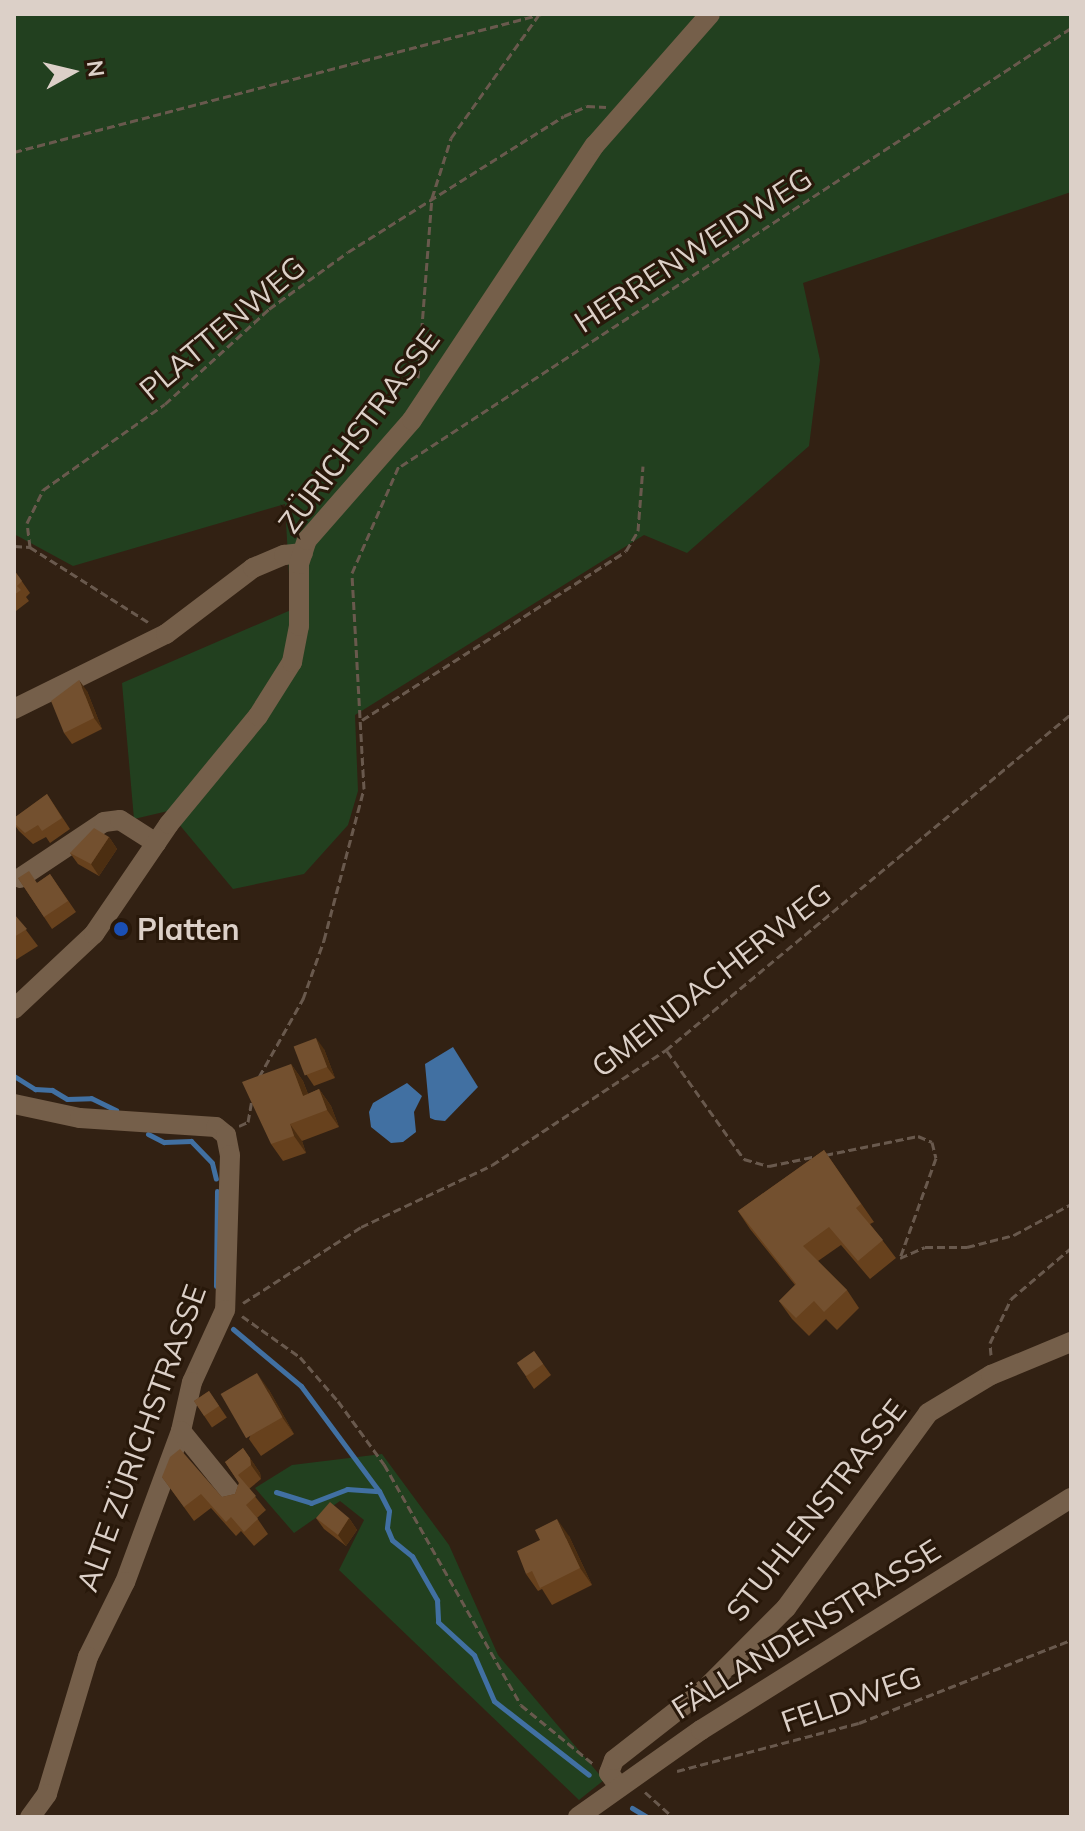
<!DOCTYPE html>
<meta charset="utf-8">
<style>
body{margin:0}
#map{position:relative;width:1085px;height:1831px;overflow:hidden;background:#322113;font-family:Mulish,sans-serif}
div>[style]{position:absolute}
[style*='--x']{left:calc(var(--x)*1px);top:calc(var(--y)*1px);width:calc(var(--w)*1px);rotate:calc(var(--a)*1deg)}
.green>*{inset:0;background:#22401f}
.water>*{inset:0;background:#4170a2}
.stream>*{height:5px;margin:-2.5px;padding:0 2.5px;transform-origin:2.5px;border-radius:2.5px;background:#4170a2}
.path>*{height:3px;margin-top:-1.5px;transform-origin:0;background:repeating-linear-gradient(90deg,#69594d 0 8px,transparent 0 12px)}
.minor>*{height:20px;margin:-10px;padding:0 10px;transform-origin:10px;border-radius:10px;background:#755f4a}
.wall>*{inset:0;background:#67411d;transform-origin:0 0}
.shaded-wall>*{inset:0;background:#4c2e11}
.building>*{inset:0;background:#73502f;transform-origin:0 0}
.dots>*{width:22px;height:22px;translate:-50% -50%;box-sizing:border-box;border:4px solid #28180a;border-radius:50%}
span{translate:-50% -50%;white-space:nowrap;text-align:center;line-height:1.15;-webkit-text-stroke:6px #28180a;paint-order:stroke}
.street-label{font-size:30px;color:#dcd0c8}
.poi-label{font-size:30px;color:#dcd0c8;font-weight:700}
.left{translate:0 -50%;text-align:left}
.frame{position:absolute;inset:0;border:16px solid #dcd0c8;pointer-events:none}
.north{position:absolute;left:32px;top:32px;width:80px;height:80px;-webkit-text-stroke:6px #28180a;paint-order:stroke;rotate:82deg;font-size:22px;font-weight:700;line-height:32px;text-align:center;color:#dcd0c8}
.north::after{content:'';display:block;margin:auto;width:28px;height:36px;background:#dcd0c8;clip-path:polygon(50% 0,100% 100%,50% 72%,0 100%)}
</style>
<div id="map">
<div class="green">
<div style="clip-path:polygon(14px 14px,1071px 14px,1071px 192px,803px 283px,820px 360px,809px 446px,687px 553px,644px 535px,355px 715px,358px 791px,348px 825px,304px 874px,233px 889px,168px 811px,134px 819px,122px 683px,291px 610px,285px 504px,73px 566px,14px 534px)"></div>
<div style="clip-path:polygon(382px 1454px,449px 1545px,498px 1655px,604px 1780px,579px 1800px,339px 1570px,364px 1520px,340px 1501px,294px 1533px,255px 1488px,292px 1465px)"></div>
</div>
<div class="water">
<div style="clip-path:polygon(453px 1047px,478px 1087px,445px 1121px,435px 1120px,430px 1118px,425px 1064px)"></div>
<div style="clip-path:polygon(407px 1083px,422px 1096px,414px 1112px,416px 1132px,403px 1142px,391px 1143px,371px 1127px,369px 1112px,373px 1103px)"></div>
</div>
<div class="stream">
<div style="--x:14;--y:1076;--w:25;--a:32"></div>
<div style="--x:35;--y:1089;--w:17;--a:3"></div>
<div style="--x:52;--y:1090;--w:17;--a:31"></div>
<div style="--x:67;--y:1099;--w:24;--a:-2"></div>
<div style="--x:91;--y:1098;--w:28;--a:26"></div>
<div style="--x:148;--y:1134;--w:18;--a:27"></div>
<div style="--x:164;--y:1142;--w:27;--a:-2"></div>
<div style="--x:191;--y:1141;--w:30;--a:46"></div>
<div style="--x:212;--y:1163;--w:16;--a:76"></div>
<div style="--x:216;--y:1286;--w:95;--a:-89.4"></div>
<div style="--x:233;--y:1329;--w:89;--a:40"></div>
<div style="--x:301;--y:1386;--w:131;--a:53.4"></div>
<div style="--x:379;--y:1491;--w:22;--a:63"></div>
<div style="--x:389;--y:1511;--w:17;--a:97"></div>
<div style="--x:387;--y:1528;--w:13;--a:67"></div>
<div style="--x:392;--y:1540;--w:26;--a:39"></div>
<div style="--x:412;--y:1556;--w:51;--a:60.4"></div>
<div style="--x:437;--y:1600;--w:22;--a:87"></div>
<div style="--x:438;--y:1622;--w:49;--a:42.5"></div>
<div style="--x:474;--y:1655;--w:50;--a:66.5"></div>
<div style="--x:494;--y:1701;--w:120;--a:37.9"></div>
<div style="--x:276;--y:1492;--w:37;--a:17"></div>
<div style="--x:311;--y:1503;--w:39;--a:-21"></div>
<div style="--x:347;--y:1489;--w:32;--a:4"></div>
<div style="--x:632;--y:1808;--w:17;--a:31"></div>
</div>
<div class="path">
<div style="--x:14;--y:152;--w:546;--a:-14.65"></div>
<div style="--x:418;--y:378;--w:181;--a:-85.6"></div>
<div style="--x:432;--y:198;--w:63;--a:-72.4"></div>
<div style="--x:451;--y:138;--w:150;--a:-54.5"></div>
<div style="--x:401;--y:466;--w:800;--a:-33.17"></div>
<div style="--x:14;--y:546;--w:16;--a:4"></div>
<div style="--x:148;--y:622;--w:140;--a:-147.6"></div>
<div style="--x:30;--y:547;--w:24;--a:-97"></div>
<div style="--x:27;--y:523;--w:37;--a:-64"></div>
<div style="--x:43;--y:490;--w:149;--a:-35.2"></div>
<div style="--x:165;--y:404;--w:141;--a:-42.4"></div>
<div style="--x:269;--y:309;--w:97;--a:-35.8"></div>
<div style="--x:348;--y:252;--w:255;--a:-32.2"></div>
<div style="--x:564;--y:116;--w:25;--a:-23"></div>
<div style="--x:587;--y:106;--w:19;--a:3"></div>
<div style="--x:362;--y:720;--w:313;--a:-32.6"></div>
<div style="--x:626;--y:551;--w:23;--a:-59"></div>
<div style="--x:638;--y:531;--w:65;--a:-85.6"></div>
<div style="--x:667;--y:1051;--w:133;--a:54.5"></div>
<div style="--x:744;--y:1159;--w:26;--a:16"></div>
<div style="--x:769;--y:1166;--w:49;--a:-11.8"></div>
<div style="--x:259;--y:1077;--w:90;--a:-60.6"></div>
<div style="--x:303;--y:999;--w:63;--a:-70.4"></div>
<div style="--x:324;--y:940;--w:156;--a:-75.2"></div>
<div style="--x:364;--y:789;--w:216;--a:-93.2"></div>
<div style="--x:352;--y:573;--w:120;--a:-66.4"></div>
<div style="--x:239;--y:1126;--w:10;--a:-24"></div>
<div style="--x:248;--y:1122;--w:23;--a:-80"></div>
<div style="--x:825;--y:1155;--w:95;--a:-11.5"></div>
<div style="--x:918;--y:1136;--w:15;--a:23"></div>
<div style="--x:932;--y:1142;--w:16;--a:76"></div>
<div style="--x:936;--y:1158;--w:106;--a:109.8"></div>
<div style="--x:900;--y:1258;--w:27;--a:-24"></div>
<div style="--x:925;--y:1247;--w:42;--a:0"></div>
<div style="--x:967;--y:1247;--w:49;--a:-14.3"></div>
<div style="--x:1014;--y:1235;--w:65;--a:-28.5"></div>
<div style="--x:243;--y:1303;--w:140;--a:-32.8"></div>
<div style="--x:361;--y:1227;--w:145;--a:-25.3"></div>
<div style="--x:492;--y:1165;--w:209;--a:-33.5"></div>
<div style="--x:666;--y:1050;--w:526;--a:-39.68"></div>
<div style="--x:242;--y:1316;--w:71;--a:35.3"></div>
<div style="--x:300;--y:1357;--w:58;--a:49.2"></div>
<div style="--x:338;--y:1401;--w:78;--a:53.9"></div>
<div style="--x:384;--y:1464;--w:277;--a:60.4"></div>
<div style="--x:521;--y:1705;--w:92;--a:39.2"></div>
<div style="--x:991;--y:1355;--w:12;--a:-95"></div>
<div style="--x:990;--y:1343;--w:49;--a:-64.5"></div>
<div style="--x:1011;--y:1299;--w:79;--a:-40.4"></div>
<div style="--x:677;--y:1771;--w:188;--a:-14.8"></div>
<div style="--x:859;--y:1723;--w:228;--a:-21.4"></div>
<div style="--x:645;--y:1792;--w:38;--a:42"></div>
</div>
<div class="minor">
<div style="--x:14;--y:709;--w:169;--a:-26.3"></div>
<div style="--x:166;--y:634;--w:109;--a:-37.2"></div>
<div style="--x:253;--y:568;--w:34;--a:-23"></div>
<div style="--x:284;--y:555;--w:19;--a:-6"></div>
<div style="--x:20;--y:878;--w:101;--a:-33.7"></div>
<div style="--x:104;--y:822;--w:16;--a:-7"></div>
<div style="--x:120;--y:820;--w:43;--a:32.6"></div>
<div style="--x:14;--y:1009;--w:110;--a:-43.2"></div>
<div style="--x:94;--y:934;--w:133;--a:-55.7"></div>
<div style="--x:169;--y:824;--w:140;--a:-50.5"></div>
<div style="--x:258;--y:716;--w:64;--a:-57.8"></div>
<div style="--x:292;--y:662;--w:37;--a:-79"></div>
<div style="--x:299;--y:626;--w:62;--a:-90"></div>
<div style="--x:299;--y:564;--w:25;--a:-72"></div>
<div style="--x:307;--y:540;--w:159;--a:-48.8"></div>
<div style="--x:412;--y:420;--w:330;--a:-56.4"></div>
<div style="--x:595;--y:145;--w:174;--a:-48.7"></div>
<div style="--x:14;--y:1104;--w:67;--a:12"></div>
<div style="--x:80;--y:1118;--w:136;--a:3.8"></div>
<div style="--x:216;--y:1127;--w:13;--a:39"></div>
<div style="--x:226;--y:1135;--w:20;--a:79"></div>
<div style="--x:230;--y:1155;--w:155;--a:91.8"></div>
<div style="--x:225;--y:1310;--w:79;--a:114.6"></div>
<div style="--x:192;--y:1382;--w:50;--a:102.7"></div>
<div style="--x:181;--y:1431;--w:161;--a:110.3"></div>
<div style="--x:125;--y:1582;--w:84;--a:116.3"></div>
<div style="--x:88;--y:1657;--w:143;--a:106.7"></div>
<div style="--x:47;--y:1794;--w:29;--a:126"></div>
<div style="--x:181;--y:1431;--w:87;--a:51"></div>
<div style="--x:618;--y:1785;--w:15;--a:-127"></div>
<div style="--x:609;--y:1773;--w:14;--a:-69"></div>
<div style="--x:614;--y:1760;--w:115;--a:-38"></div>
<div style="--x:705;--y:1689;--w:115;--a:-45"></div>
<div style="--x:786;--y:1608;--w:241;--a:-53.9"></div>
<div style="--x:928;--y:1413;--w:74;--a:-31.1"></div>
<div style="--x:991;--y:1375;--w:87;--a:-22.4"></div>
<div style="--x:578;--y:1817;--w:151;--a:-35.3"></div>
<div style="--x:701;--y:1730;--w:437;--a:-32.1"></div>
</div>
<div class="wall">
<div style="clip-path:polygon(14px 570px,30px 593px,26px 597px,29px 601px,16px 611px,14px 609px)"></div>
<div style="clip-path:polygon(87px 691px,102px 729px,72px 744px,64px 733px)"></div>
<div style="clip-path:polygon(47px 794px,70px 829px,50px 843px,46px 837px,33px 844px,19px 831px,14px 824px,14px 818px)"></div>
<div style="clip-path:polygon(109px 837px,117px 849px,99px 876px,78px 864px,70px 853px)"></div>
<div style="clip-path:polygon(50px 874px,76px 912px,52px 929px,18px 878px,37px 883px)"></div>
<div style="clip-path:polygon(14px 914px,38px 946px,14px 961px)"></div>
<div style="clip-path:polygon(324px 1049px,335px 1078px,314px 1086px,306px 1074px)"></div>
<div style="clip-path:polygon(291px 1064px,303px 1081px,308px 1094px,319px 1089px,331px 1106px,339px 1127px,302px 1141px,306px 1153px,283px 1161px,271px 1144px)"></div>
<div style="clip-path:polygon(824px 1150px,874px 1222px,870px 1224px,896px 1258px,870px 1279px,841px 1245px,818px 1261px,847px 1290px,859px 1308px,837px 1330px,826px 1319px,809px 1336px,792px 1319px,779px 1301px,795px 1285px,750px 1229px,738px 1211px)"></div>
<div style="clip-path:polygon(534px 1351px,551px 1375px,534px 1389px,526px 1377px)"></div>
<div style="clip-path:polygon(269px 1390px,294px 1434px,261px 1456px,249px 1439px)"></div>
<div style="left:209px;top:1391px;width:32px;height:18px;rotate:56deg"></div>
<div style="clip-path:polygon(243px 1448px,260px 1473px,261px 1479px,249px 1489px,266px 1510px,257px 1518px,268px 1534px,254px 1546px,241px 1531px,236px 1536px,211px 1508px,194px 1521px,162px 1477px,222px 1497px,235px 1494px,239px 1483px,225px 1462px)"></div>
<div style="clip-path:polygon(316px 1518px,349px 1518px,357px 1530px,346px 1546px,324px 1529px)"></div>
<div style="clip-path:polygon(569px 1536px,592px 1585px,552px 1605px,542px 1589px,538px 1591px,526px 1574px)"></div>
</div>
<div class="shaded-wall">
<div style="clip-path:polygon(79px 680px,87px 691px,102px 729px,94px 718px)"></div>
<div style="clip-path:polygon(109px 837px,117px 849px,99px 876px,91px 864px)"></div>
<div style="clip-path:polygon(316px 1038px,324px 1049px,335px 1078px,327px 1067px)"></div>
<div style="clip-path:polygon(291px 1064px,303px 1081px,315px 1113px,303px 1096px)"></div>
<div style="clip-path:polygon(319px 1089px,331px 1106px,339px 1127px,327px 1110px)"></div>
<div style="clip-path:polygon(290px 1124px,302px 1141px,306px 1153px,294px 1136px)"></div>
<div style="clip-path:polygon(257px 1373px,269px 1390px,294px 1434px,282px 1417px)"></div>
<div style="clip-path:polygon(250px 1458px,260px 1473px,261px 1479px,251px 1465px)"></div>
<div style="clip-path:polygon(349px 1518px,357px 1530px,346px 1546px,338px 1535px)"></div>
<div style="clip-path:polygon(557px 1519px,569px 1536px,592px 1585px,580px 1568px)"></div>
</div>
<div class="building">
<div style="clip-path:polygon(14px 570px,22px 581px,17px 586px,21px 590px,14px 595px)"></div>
<div style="clip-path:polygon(79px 680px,94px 718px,64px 733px,51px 701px)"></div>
<div style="clip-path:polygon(47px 794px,62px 818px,42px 831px,38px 825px,25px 833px,14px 823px,14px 818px)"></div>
<div style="clip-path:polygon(94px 828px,109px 837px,91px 864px,70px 853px)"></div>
<div style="clip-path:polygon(29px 871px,37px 883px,50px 874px,68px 901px,44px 917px,18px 878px)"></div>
<div style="clip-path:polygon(14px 914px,27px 929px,14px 937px)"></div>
<div style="left:316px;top:1038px;width:31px;height:24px;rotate:69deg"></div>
<div style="clip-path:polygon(291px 1064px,303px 1096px,319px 1089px,327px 1110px,290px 1124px,294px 1136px,271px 1144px,242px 1082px)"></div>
<div style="clip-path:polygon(824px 1150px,861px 1204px,856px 1208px,883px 1240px,858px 1261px,829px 1227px,803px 1246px,847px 1290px,824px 1312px,814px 1301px,796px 1318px,779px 1301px,796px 1284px,738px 1211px)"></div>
<div style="left:534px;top:1351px;width:16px;height:21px;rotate:55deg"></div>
<div style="left:257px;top:1373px;width:51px;height:42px;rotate:60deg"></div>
<div style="left:209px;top:1391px;width:18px;height:18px;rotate:56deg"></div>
<div style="clip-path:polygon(243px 1448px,250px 1458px,251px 1465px,238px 1475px,256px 1496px,246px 1505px,258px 1519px,244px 1532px,231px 1517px,226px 1522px,201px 1494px,184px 1507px,162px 1477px,170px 1457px,180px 1449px,222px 1497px,235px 1494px,239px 1483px,225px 1462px)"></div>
<div style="clip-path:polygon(330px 1502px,349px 1518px,338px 1535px,316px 1518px)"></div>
<div style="clip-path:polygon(557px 1519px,580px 1568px,540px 1588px,532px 1571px,526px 1574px,517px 1551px,540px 1540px,535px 1530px)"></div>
</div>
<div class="dots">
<div style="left:121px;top:929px;background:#1a4fb4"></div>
</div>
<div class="street-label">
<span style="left:693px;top:250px;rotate:-33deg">HERRENWEIDWEG</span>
<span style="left:222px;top:328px;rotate:-40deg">PLATTENWEG</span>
<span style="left:359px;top:431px;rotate:-53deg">ZÜRICHSTRASSE</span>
<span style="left:711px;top:980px;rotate:-38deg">GMEINDACHERWEG</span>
<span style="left:141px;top:1438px;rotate:-70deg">ALTE ZÜRICHSTRASSE</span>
<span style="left:816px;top:1510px;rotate:-52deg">STUHLENSTRASSE</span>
<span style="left:806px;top:1629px;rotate:-32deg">FÄLLANDENSTRASSE</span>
<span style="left:851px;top:1699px;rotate:-19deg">FELDWEG</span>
</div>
<div class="poi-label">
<span class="left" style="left:137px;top:929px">Platten</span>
</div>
<div class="frame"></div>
<div class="north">N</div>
</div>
